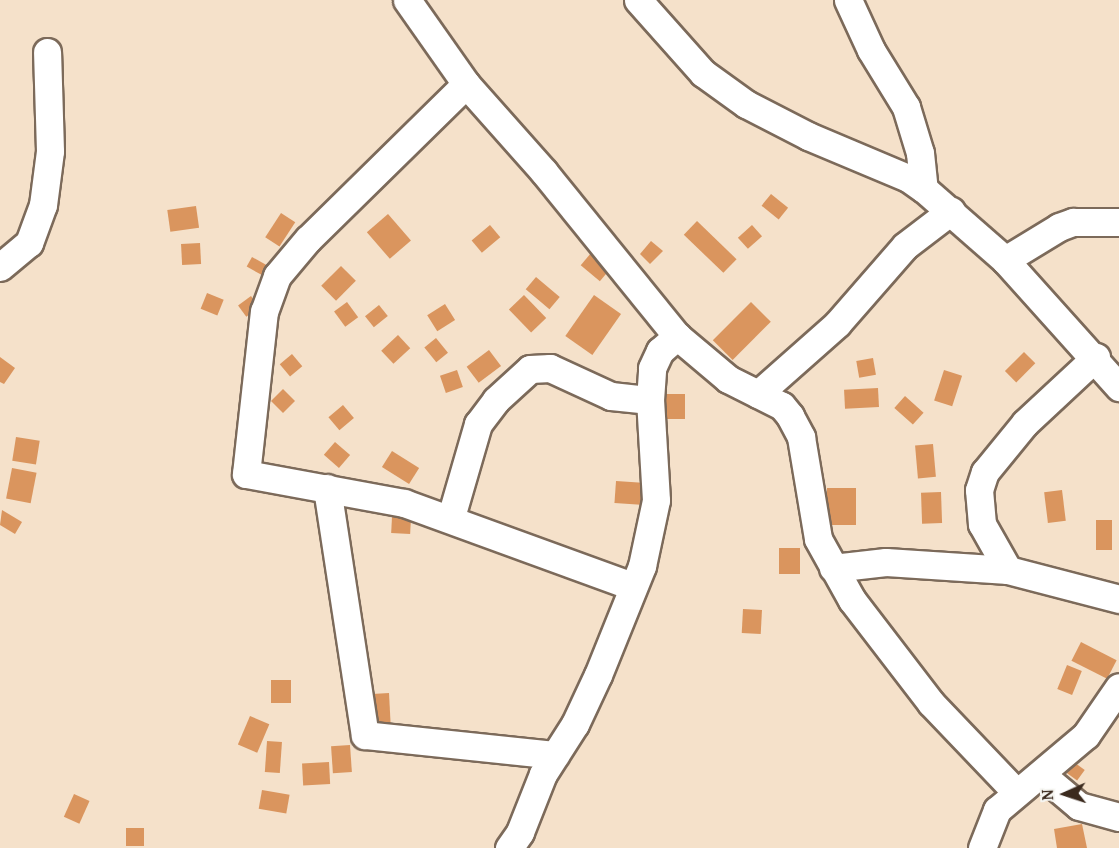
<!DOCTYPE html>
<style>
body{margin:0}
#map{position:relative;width:1119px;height:848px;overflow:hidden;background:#f5e1ca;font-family:"Gentium Book Plus",serif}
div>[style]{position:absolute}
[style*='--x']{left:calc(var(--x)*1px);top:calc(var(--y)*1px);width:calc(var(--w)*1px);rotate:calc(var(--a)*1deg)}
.building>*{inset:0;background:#da955e;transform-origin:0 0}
.roads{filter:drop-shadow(2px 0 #7c6a5a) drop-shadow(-2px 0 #7c6a5a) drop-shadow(0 2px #7c6a5a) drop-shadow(0 -2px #7c6a5a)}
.minor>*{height:27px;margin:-13.5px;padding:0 13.5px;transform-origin:13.5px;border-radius:13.5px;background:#fff}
span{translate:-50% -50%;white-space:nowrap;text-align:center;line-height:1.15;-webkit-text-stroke:4.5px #f6f6f2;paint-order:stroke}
.north{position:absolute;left:1035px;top:764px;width:60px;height:60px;-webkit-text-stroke:4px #f6f6f2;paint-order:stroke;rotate:267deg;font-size:16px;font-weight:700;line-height:24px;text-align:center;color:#3b2a1e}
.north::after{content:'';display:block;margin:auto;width:21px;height:27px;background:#3b2a1e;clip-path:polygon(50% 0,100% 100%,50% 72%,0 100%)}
</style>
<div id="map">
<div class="building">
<div style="left:771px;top:194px;width:22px;height:15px;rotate:39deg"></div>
<div style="left:196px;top:206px;width:22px;height:29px;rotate:82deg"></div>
<div style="left:281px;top:213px;width:17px;height:29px;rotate:33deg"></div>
<div style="left:388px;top:214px;width:35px;height:28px;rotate:49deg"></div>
<div style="left:697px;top:221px;width:55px;height:19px;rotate:44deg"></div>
<div style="left:490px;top:225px;width:16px;height:24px;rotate:50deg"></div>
<div style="left:752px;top:225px;width:15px;height:19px;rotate:48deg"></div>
<div style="clip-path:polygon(651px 241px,663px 251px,650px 264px,640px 254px)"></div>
<div style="left:200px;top:243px;width:21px;height:19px;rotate:87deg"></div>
<div style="left:591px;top:253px;width:25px;height:16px;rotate:40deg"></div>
<div style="left:252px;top:257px;width:18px;height:11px;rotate:29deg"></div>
<div style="left:341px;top:266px;width:21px;height:28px;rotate:45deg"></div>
<div style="left:536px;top:277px;width:31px;height:16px;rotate:40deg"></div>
<div style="left:207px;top:293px;width:18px;height:17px;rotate:22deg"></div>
<div style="left:524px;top:295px;width:32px;height:21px;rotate:46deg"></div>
<div style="left:594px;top:295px;width:33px;height:50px;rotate:35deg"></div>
<div style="left:251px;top:296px;width:14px;height:16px;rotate:54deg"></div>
<div style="left:347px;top:302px;width:19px;height:16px;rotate:54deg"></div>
<div style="left:751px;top:302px;width:28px;height:54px;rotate:45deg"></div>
<div style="left:445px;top:304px;width:19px;height:21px;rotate:58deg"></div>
<div style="left:379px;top:305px;width:14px;height:18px;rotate:51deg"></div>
<div style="left:398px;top:335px;width:18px;height:23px;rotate:47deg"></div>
<div style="left:436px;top:338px;width:19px;height:15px;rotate:51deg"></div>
<div style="left:489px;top:350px;width:20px;height:28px;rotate:53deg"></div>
<div style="left:1024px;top:352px;width:16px;height:27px;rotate:45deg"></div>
<div style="left:292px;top:354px;width:16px;height:16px;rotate:50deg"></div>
<div style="clip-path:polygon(0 357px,15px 368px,4px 384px,0 382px)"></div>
<div style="left:873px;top:358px;width:17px;height:17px;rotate:80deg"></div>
<div style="left:457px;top:370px;width:18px;height:18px;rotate:71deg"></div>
<div style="left:944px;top:370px;width:19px;height:32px;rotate:18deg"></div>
<div style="left:878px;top:388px;width:19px;height:34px;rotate:87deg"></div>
<div style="left:283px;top:389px;width:17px;height:17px;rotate:45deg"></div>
<div style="left:664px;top:394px;width:21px;height:25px"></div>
<div style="left:905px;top:396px;width:25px;height:16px;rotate:42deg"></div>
<div style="left:343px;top:405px;width:17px;height:19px;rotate:50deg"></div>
<div style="left:16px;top:437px;width:24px;height:24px;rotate:9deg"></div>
<div style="left:335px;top:442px;width:20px;height:17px;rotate:41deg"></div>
<div style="left:933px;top:444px;width:33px;height:18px;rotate:85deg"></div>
<div style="left:392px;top:451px;width:32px;height:19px;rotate:32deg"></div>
<div style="left:12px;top:468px;width:25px;height:31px;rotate:11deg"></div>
<div style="left:616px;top:481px;width:30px;height:22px;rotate:4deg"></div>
<div style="left:827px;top:488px;width:29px;height:37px"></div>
<div style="left:1062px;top:490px;width:31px;height:18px;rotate:83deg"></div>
<div style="left:941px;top:492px;width:31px;height:20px;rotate:88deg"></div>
<div style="clip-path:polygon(2px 510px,22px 522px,15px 534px,0 525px)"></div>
<div style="left:392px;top:517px;width:19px;height:16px;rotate:3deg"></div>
<div style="left:1096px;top:520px;width:16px;height:30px"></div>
<div style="left:779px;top:548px;width:21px;height:26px"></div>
<div style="left:743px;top:609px;width:19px;height:24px;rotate:3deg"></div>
<div style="left:1081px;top:642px;width:40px;height:21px;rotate:27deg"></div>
<div style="left:1067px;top:665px;width:16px;height:26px;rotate:22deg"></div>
<div style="left:271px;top:680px;width:20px;height:23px"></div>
<div style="left:389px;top:693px;width:35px;height:17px;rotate:87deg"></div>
<div style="left:250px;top:716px;width:21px;height:31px;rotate:23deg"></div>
<div style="left:267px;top:741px;width:15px;height:31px;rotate:4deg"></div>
<div style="left:350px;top:745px;width:27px;height:19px;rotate:86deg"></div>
<div style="left:1071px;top:760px;width:17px;height:13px;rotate:36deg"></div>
<div style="left:329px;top:762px;width:22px;height:27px;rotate:87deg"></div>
<div style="left:262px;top:790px;width:28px;height:19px;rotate:10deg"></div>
<div style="left:74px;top:794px;width:17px;height:25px;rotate:24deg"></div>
<div style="clip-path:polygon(1082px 824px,1087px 848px,1057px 848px,1054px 829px)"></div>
<div style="left:144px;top:828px;width:18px;height:18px;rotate:90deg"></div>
</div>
<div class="roads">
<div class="minor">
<div style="--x:407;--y:0;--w:103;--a:54.9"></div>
<div style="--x:466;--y:84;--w:118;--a:48.4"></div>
<div style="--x:544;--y:172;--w:211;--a:51"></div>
<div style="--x:677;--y:336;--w:67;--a:40.1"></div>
<div style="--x:728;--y:379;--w:60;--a:26.6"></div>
<div style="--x:782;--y:406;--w:13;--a:51"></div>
<div style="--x:790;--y:416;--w:24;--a:62"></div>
<div style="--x:801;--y:437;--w:103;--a:80.5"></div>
<div style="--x:818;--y:539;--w:70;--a:60.9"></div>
<div style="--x:852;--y:600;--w:130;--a:52.5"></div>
<div style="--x:931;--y:703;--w:122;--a:46.3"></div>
<div style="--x:638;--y:0;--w:98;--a:48.3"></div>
<div style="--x:703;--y:73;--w:53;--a:35.8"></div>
<div style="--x:746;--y:104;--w:70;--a:27.3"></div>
<div style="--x:808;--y:136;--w:108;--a:22.8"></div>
<div style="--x:908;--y:178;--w:19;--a:35"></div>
<div style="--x:848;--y:0;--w:55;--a:65.3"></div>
<div style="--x:871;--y:50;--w:67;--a:58.4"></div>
<div style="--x:906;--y:107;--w:48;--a:73.1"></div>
<div style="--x:920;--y:153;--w:36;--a:84"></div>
<div style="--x:924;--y:189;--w:108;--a:41.2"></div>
<div style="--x:1005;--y:260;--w:171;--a:48.1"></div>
<div style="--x:466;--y:84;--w:221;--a:135.5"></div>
<div style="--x:308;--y:239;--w:48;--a:130"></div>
<div style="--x:277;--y:276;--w:37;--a:110"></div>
<div style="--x:264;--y:311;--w:164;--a:96.3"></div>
<div style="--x:246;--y:474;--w:161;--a:10.4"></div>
<div style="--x:404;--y:503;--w:243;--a:20"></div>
<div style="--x:1005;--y:260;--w:63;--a:-31.4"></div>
<div style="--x:1059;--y:227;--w:15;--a:-20"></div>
<div style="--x:1073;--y:222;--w:46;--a:0"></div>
<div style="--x:0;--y:267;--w:38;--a:-40"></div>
<div style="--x:29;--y:243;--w:40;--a:-69.8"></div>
<div style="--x:43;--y:205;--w:54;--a:-82.6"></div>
<div style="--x:50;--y:151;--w:99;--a:-91.7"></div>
<div style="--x:758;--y:394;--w:106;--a:-41.5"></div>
<div style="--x:837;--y:324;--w:103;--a:-48.9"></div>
<div style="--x:905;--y:246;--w:58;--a:-37.3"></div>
<div style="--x:327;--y:488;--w:250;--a:81.3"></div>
<div style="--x:365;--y:735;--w:191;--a:6"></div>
<div style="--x:451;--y:517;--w:97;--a:-73.8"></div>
<div style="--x:478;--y:424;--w:30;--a:-53"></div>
<div style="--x:496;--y:400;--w:46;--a:-42.4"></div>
<div style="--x:530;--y:369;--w:20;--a:-3"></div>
<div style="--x:550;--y:368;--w:67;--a:24.7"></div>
<div style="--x:611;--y:396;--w:39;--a:6"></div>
<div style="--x:833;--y:568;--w:53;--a:-6.5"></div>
<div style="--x:886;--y:562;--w:122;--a:3.8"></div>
<div style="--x:1008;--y:570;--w:53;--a:-119.5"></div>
<div style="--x:982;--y:524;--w:34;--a:-95"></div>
<div style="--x:979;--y:490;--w:19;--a:-72"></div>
<div style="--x:985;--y:472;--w:63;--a:-50.8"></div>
<div style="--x:1025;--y:423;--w:97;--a:-42.9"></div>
<div style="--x:1008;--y:570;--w:115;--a:14.6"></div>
<div style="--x:1042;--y:775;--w:48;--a:40"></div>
<div style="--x:1079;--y:806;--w:41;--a:15.4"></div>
<div style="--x:509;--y:848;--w:19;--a:-55"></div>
<div style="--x:520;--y:832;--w:62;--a:-68.4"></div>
<div style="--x:543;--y:774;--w:59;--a:-57.4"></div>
<div style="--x:575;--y:724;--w:54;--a:-64.9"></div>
<div style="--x:598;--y:675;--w:118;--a:-68"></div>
<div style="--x:642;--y:566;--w:67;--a:-78"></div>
<div style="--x:656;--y:500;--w:100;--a:-93.4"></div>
<div style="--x:650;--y:400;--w:32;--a:-86"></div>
<div style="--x:652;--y:368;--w:19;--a:-65"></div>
<div style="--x:660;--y:351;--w:23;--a:-41"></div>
<div style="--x:982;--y:848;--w:41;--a:-68.5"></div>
<div style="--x:997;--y:810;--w:116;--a:-40.1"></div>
<div style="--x:1086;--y:735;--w:58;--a:-55.5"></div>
</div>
</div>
<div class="north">N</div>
</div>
